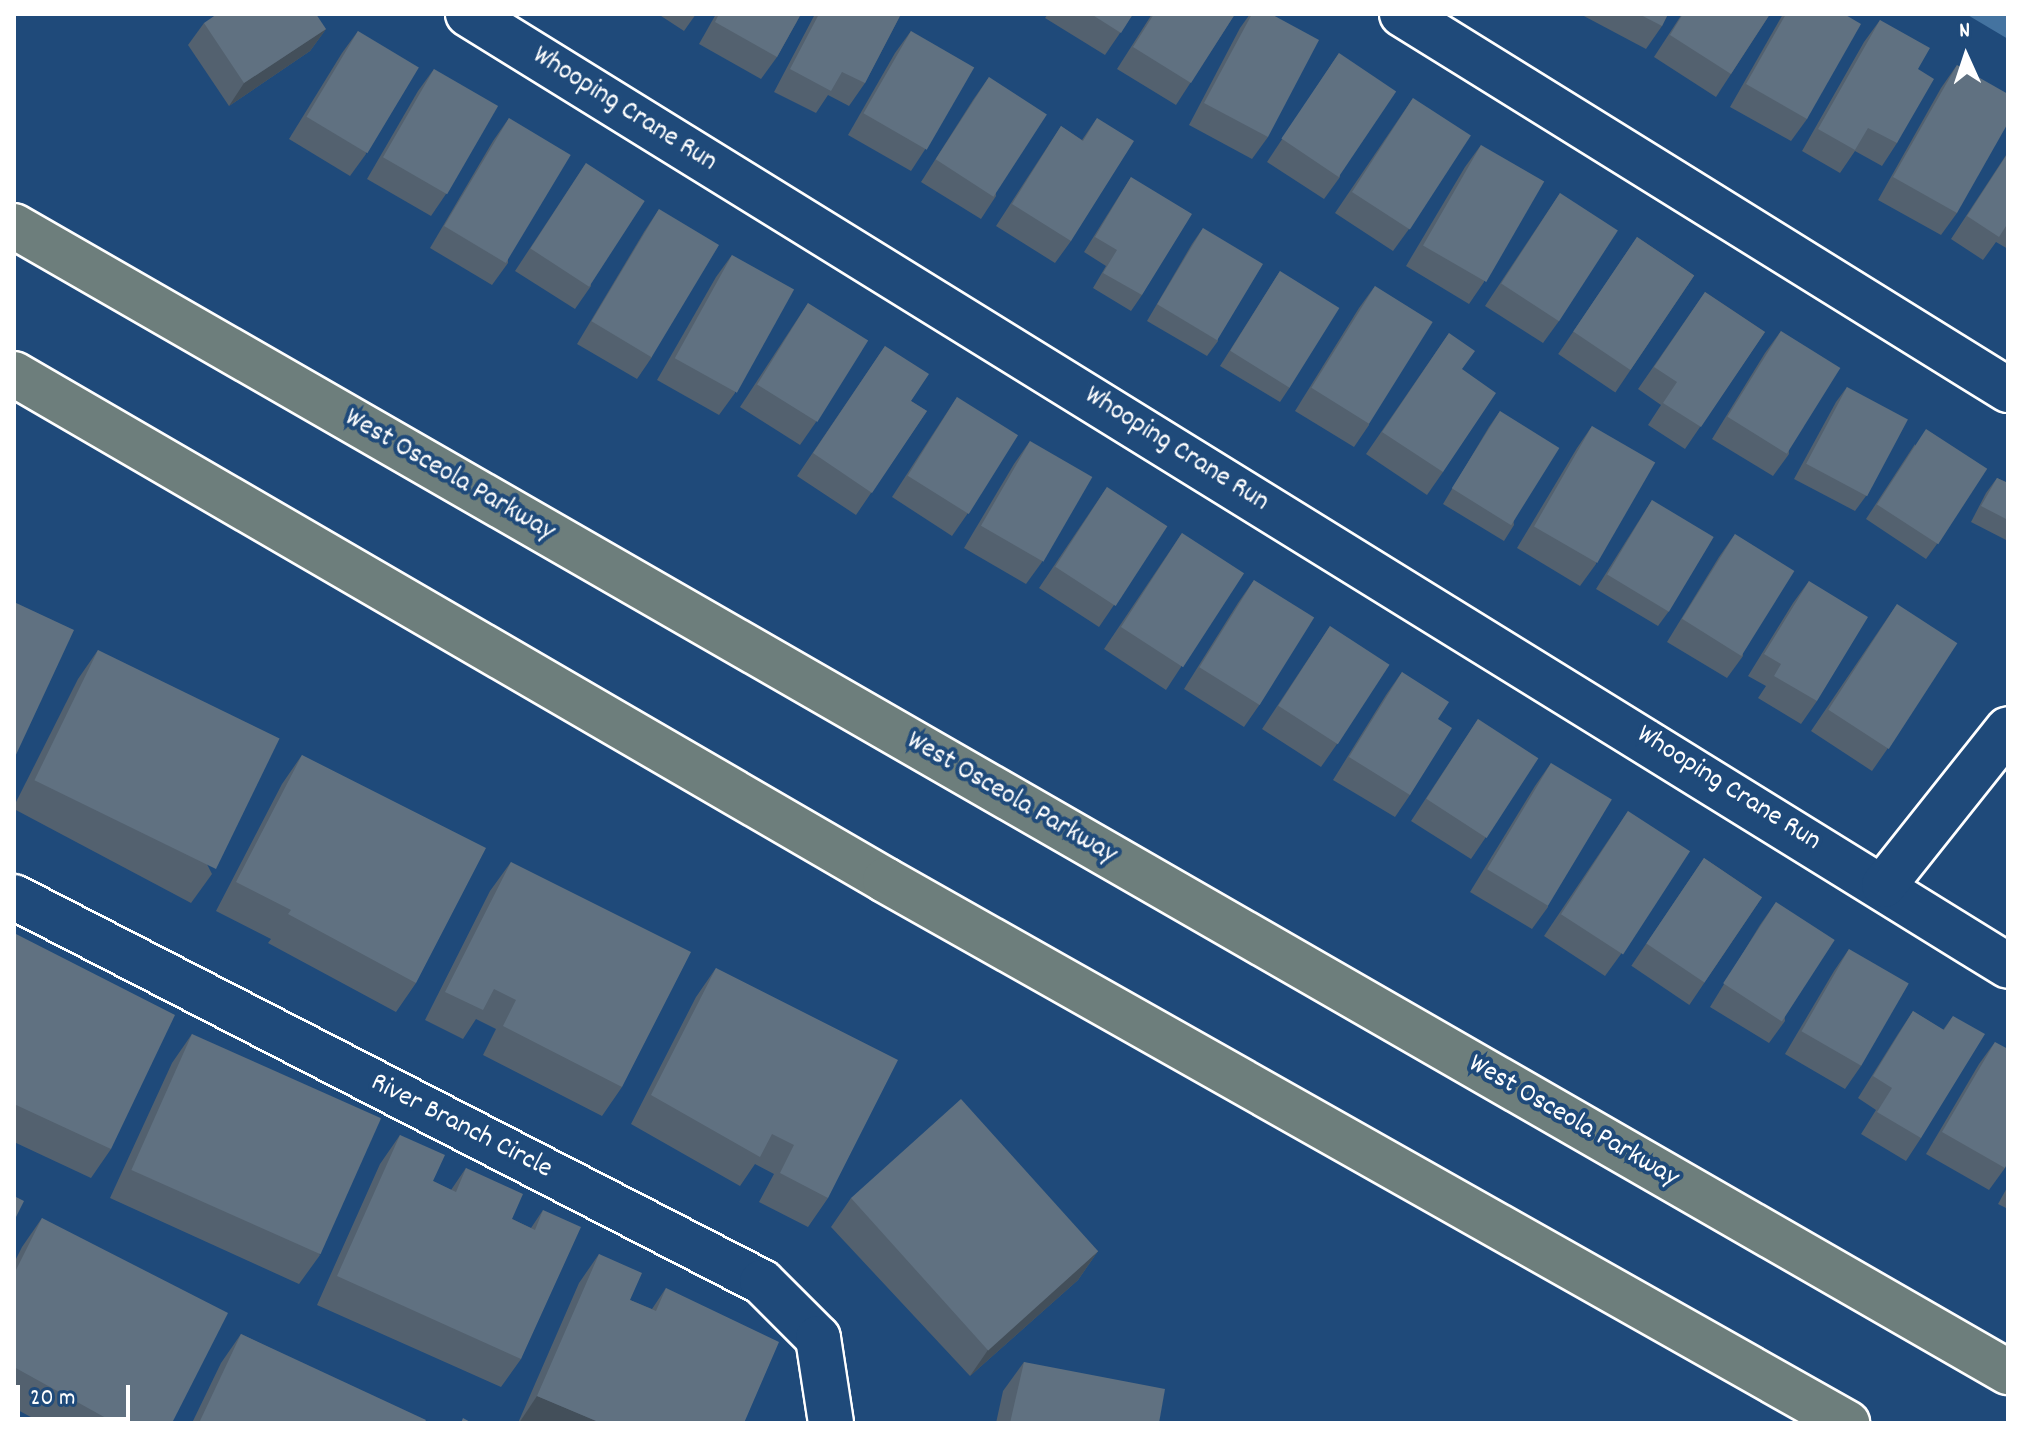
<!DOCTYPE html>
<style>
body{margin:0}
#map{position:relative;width:2022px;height:1437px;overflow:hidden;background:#1f4a7a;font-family:Dekko,sans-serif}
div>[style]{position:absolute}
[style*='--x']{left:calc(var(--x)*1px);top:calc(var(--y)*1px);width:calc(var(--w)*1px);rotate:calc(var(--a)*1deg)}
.water>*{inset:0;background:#4473a0}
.roads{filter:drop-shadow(2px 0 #fff) drop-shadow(-2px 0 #fff) drop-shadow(0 2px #fff) drop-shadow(0 -2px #fff)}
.minor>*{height:44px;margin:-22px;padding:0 22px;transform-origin:22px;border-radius:22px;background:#1f4a7a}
.major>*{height:44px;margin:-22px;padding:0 22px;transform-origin:22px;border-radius:22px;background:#6d7e7c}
.wall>*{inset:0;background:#53616f;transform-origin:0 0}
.shaded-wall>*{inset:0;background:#434f5a}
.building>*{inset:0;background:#607181;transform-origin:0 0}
span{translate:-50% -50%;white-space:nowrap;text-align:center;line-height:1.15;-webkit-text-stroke:8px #1f4a7a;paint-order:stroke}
.street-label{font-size:28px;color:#fff}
.frame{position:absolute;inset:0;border:16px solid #fff;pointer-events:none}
.north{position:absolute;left:1926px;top:16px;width:80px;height:80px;-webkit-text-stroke:6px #1f4a7a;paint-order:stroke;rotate:357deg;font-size:22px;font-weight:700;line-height:32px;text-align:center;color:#fff}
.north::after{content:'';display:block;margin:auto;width:28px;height:36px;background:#fff;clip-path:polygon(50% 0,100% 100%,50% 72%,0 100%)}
.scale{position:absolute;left:16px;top:1385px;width:114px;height:36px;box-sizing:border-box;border:4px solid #fff;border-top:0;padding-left:10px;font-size:24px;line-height:28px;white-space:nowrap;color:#fff;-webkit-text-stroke:6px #1f4a7a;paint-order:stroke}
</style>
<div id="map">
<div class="water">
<div style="clip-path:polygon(1966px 14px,2008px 14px,2008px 39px)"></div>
</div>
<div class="roads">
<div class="minor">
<div style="--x:468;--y:14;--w:1810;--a:31.72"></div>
<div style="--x:1402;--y:14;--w:713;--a:31.82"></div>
<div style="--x:1884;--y:885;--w:199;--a:-51.5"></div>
<div style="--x:14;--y:897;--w:841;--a:27.24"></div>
<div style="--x:762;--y:1282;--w:79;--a:45"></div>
<div style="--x:818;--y:1338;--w:86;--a:81.3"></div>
</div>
<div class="major">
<div style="--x:14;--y:226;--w:2300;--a:29.89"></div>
<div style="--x:14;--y:374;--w:1007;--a:30.15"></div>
<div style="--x:885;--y:880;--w:1105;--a:29.44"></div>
</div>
</div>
<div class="wall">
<div style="clip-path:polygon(658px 14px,696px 14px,684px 31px)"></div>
<div style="clip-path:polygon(716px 14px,801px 14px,777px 57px,761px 79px,699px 44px)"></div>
<div style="clip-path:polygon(815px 14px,901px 14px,865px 83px,849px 106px,828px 95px,816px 113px,774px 92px)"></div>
<div style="clip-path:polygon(1048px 14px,1133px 14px,1105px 55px,1045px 18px)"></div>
<div style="clip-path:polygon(1152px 14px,1235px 14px,1176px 105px,1117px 69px)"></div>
<div style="clip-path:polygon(1250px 14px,1271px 14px,1268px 137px,1252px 159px,1189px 125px,1240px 28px)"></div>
<div style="clip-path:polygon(1583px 14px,1668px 14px,1662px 26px,1646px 49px,1582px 15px)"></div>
<div style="clip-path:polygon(1682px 14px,1770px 14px,1716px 97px,1654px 57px)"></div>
<div style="clip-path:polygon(1783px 14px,1844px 14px,1807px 119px,1791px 141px,1730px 107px)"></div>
<div style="clip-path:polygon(1880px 20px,1918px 69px,1897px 143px,1882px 166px,1855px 151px,1840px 173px,1802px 151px,1864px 42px)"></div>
<div style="clip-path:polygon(204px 23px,326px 29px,310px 51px,229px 106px,188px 45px)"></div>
<div style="clip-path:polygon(358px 31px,366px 154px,350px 176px,289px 139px,342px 53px)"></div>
<div style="clip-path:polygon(911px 31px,926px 148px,911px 171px,848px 135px,895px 53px)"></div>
<div style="clip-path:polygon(1339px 53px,1340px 177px,1324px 199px,1267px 162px)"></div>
<div style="clip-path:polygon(1957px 65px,1957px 213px,1941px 235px,1878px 200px,1941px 88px)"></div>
<div style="clip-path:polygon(434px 69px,446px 194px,431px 216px,367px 179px,418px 91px)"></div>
<div style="clip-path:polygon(989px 77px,996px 196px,981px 219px,921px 182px,973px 100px)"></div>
<div style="clip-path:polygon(1413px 98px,1409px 229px,1393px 251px,1335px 213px)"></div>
<div style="clip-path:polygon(509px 118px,508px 263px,492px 285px,430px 248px,493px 141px)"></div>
<div style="clip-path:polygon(1097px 118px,1071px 241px,1055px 263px,996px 226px,1061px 126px,1082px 140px)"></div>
<div style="clip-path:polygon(1481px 145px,1484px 282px,1469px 304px,1406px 266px,1465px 167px)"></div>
<div style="clip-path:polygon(2008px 152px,2008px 249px,1996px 242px,1983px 260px,1951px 239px)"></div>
<div style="clip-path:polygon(586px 163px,591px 286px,575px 309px,515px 271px)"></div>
<div style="clip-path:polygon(1131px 177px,1142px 295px,1131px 311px,1093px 288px,1106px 266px,1084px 252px)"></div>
<div style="clip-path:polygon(1560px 193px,1559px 321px,1543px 343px,1485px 306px)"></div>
<div style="clip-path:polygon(659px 209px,652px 357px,637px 379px,577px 344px,644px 232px)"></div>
<div style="clip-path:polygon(1203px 228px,1218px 341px,1207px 356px,1147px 321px,1192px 244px)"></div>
<div style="left:1637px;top:237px;width:69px;height:141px;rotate:34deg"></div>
<div style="clip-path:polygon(732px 255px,735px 393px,719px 415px,657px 380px,716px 277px)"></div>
<div style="clip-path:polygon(1280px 271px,1290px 387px,1280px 402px,1220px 366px)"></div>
<div style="clip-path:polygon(1375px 286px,1369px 425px,1354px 447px,1295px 411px,1359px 308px)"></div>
<div style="clip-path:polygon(1705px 292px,1765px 332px,1685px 449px,1648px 425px,1661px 405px,1638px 389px)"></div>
<div style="clip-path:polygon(808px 303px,816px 422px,800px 445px,740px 407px)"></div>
<div style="clip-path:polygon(1781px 331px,1789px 454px,1773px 476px,1712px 439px,1765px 353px)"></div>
<div style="clip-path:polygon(1449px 333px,1462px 369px,1443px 472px,1427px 495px,1366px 454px)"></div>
<div style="clip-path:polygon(885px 346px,911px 401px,927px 411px,856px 515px,797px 476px)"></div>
<div style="clip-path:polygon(1847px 387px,1866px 496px,1855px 511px,1794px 479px,1836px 402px)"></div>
<div style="clip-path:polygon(957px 397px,968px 513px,952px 536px,892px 497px)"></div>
<div style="clip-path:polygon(1500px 411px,1514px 525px,1504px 541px,1443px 504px,1489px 427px)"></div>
<div style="clip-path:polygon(1592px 426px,1596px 564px,1580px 586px,1517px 548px,1577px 448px)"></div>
<div style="clip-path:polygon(1030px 441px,1042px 562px,1026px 584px,964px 548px,1014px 464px)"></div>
<div style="clip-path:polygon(1915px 444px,1937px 544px,1926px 559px,1866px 519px)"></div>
<div style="clip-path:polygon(1997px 478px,2008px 483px,2008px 541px,1971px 522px,1986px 493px)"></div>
<div style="clip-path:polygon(1107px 487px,1114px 605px,1099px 627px,1039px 588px)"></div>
<div style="clip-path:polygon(1652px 500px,1669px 611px,1658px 626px,1596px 589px)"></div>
<div style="clip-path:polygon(1182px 533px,1181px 667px,1166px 690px,1104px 649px)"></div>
<div style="clip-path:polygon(1735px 534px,1743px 656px,1727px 678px,1667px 642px,1719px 557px)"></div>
<div style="clip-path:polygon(1254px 580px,1260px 704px,1244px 727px,1184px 689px,1238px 603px)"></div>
<div style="clip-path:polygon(1809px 581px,1817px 701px,1801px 724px,1758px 698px,1766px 686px,1748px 676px,1793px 603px)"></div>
<div style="clip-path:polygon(1897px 604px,1888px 748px,1872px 771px,1811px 731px)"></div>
<div style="clip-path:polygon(1330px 626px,1337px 744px,1321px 767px,1262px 729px)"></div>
<div style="clip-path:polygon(98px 650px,212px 874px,191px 903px,14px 809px,14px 806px,78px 679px)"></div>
<div style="clip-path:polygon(1402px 672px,1438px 719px,1410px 795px,1395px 817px,1333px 780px,1386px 695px)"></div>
<div style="clip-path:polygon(1478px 719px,1486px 837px,1471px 859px,1411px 821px)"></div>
<div style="clip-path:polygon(302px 755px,416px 983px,396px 1012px,268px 943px,271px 939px,216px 911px,282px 784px)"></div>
<div style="clip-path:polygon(1551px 763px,1548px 907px,1532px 929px,1470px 892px,1535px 786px)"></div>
<div style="clip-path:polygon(1628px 811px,1621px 954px,1605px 976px,1544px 936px)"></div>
<div style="left:1704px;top:858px;width:70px;height:130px;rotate:34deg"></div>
<div style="clip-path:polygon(511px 862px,622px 1087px,602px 1116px,483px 1055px,496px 1029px,476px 1019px,463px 1039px,425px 1020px,490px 891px)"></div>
<div style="clip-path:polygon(1776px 902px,1785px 1021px,1769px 1043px,1710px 1007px,1760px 925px)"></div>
<div style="clip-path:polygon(14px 933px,111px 1149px,91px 1178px,14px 1142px)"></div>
<div style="clip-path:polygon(1849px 949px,1861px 1066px,1845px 1089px,1785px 1054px,1834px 971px)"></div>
<div style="clip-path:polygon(716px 968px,828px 1198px,808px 1227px,759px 1202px,774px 1174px,755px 1164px,740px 1186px,631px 1124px,696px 997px)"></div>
<div style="clip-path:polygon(1913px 1011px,1943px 1030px,1953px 1016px,1921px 1138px,1906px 1161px,1861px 1134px,1876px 1110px,1858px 1098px,1898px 1034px)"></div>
<div style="clip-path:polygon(192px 1034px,320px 1255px,299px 1284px,110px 1198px,172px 1063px)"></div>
<div style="clip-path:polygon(1995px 1042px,2005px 1168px,1989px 1190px,1926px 1154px,1979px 1064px)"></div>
<div style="clip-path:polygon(400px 1135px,433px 1181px,451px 1190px,466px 1168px,512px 1219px,531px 1228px,543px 1210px,521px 1359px,501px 1387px,317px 1305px,380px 1164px)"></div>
<div style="clip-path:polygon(2008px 1186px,2008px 1209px,1998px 1204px)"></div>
<div style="clip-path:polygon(851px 1198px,1098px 1251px,1078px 1280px,970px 1376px,831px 1227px)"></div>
<div style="clip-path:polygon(42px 1218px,172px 1423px,42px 1423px,14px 1408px,14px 1263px,22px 1247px)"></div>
<div style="clip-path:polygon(599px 1254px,630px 1300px,652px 1309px,666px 1288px,744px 1423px,518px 1423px,579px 1283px)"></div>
<div style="clip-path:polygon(241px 1334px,424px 1423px,192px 1423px,221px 1363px)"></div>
<div style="clip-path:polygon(1024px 1362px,1159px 1423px,996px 1423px,1003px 1391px)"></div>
</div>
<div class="shaded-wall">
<div style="clip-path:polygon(326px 29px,310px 51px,229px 106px,244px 83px)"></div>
<div style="clip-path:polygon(1098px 1251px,1078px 1280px,970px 1376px,990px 1347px)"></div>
<div style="clip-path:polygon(537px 1396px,601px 1423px,519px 1423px)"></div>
</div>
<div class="building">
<div style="clip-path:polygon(217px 14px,316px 14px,326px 29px,244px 83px,204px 23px)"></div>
<div style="clip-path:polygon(719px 14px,801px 14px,777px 57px,715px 22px)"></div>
<div style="clip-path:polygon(819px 14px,901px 14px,865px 83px,842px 72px,831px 91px,790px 69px)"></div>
<div style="clip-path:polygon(1091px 14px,1133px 14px,1121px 33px)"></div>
<div style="clip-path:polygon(1154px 14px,1235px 14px,1191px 83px,1133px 47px)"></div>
<div style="clip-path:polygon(1252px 14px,1271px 14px,1319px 40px,1268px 137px,1204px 103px)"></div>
<div style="clip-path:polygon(1639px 14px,1668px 14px,1662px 26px)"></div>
<div style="clip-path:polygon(1683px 14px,1770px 14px,1731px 74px,1670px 35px)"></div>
<div style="clip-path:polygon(1786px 14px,1844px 14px,1861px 24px,1807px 119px,1746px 84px)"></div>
<div style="clip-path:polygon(1880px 20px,1930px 48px,1918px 69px,1934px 79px,1897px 143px,1868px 128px,1855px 150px,1818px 129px)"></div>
<div style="left:358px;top:31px;width:71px;height:100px;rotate:31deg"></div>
<div style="left:911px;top:31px;width:73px;height:95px;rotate:30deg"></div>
<div style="left:1339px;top:53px;width:69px;height:103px;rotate:34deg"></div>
<div style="clip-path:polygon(1957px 65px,2008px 94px,2008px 123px,1957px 213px,1893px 177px)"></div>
<div style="left:434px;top:69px;width:74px;height:102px;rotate:30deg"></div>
<div style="left:989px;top:77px;width:69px;height:98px;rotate:33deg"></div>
<div style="left:1413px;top:98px;width:69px;height:112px;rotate:33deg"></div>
<div style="left:509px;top:118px;width:72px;height:126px;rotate:31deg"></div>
<div style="clip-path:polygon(1097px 118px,1134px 141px,1071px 241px,1012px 204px,1061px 126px,1083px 141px)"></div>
<div style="left:1481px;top:145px;width:73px;height:116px;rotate:30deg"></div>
<div style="clip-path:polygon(2008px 153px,2008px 223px,1999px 237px,1967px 216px)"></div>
<div style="left:586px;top:163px;width:70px;height:102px;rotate:33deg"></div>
<div style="clip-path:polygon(1131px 177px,1192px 214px,1142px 295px,1103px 273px,1117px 250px,1095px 237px)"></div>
<div style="left:1560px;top:193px;width:69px;height:108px;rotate:33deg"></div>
<div style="left:659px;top:209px;width:70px;height:131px;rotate:31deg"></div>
<div style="left:1203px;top:228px;width:70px;height:89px;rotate:31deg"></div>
<div style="left:1637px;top:237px;width:69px;height:114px;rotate:34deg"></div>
<div style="left:732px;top:255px;width:71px;height:118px;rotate:29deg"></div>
<div style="left:1280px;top:271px;width:70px;height:94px;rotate:32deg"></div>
<div style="left:1375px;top:286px;width:68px;height:120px;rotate:32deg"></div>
<div style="clip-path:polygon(1705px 292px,1765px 332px,1701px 427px,1663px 403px,1677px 382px,1654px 367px)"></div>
<div style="left:808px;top:303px;width:71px;height:96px;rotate:32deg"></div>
<div style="left:1781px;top:331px;width:70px;height:101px;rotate:32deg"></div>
<div style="clip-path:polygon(1449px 333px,1475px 351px,1462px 369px,1496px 393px,1443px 472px,1382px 432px)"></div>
<div style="clip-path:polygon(885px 346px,929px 374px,911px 401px,927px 411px,872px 493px,813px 453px)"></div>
<div style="left:1847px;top:387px;width:69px;height:87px;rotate:28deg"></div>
<div style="left:957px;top:397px;width:72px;height:93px;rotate:32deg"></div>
<div style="left:1500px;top:411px;width:70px;height:91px;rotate:32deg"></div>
<div style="left:1592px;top:426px;width:73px;height:116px;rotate:30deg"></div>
<div style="left:1926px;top:429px;width:73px;height:90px;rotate:33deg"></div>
<div style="left:1030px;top:441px;width:72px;height:98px;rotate:30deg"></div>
<div style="clip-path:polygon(1997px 478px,2008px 483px,2008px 520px,1981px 506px)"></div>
<div style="left:1107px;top:487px;width:72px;height:95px;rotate:33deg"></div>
<div style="left:1652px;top:500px;width:72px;height:87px;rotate:31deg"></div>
<div style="left:1182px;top:533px;width:74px;height:112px;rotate:33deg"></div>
<div style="left:1735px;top:534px;width:70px;height:100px;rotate:32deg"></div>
<div style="left:1254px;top:580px;width:71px;height:103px;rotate:32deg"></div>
<div style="clip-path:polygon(1809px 581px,1868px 617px,1817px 701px,1774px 676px,1781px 664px,1764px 654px)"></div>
<div style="clip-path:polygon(14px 602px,74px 630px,14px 759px)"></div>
<div style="left:1897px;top:604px;width:72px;height:126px;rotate:33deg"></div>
<div style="left:1330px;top:626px;width:71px;height:95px;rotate:33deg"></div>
<div style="left:98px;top:650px;width:202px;height:145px;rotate:26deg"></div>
<div style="clip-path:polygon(1402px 672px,1449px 702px,1438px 719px,1452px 728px,1410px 795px,1349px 757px)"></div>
<div style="left:1478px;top:719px;width:72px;height:95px;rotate:33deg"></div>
<div style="clip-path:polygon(302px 755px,486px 848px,416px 983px,288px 914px,291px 910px,236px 882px)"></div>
<div style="left:1551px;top:763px;width:71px;height:124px;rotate:31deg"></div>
<div style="left:1628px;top:811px;width:74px;height:123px;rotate:33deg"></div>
<div style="left:1704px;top:858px;width:70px;height:103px;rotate:34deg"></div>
<div style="clip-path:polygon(511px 862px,691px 952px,622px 1087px,503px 1026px,516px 1000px,494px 989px,483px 1010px,445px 992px)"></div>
<div style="left:1776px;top:902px;width:70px;height:97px;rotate:33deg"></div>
<div style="clip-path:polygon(14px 933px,175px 1015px,111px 1149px,14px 1104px)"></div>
<div style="left:1849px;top:949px;width:69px;height:95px;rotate:30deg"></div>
<div style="clip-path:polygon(716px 968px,898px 1060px,828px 1198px,780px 1173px,794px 1145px,772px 1134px,760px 1157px,651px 1095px)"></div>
<div style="clip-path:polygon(1913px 1011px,1944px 1030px,1953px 1016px,1985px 1034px,1921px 1138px,1877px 1112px,1892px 1088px,1873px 1076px)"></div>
<div style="left:192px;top:1034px;width:207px;height:149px;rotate:24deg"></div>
<div style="clip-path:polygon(1995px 1042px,2008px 1049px,2008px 1162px,2005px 1168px,1942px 1132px)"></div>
<div style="left:961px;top:1099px;width:205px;height:148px;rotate:48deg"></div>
<div style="clip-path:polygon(400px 1135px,445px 1155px,433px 1181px,456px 1192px,466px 1168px,523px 1194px,512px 1219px,535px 1230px,543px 1210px,581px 1227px,521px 1359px,337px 1276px)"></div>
<div style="clip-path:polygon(14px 1196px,24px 1201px,14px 1221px)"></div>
<div style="clip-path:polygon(42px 1218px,228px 1313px,172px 1423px,115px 1423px,14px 1367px,14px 1274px)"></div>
<div style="clip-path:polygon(599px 1254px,642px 1273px,630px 1300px,656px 1311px,666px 1288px,779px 1342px,744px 1423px,601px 1423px,537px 1396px)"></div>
<div style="clip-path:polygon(241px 1334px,426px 1420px,424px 1423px,199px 1423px)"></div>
<div style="clip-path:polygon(1024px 1362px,1165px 1389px,1159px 1423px,1010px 1423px)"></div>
<div style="clip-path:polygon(463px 1418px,472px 1423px,461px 1423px)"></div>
</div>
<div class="street-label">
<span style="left:624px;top:110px;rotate:32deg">Whooping Crane Run</span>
<span style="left:1176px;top:450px;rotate:32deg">Whooping Crane Run</span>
<span style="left:449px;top:476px;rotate:30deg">West Osceola Parkway</span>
<span style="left:1728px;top:789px;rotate:32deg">Whooping Crane Run</span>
<span style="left:1011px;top:799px;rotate:30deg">West Osceola Parkway</span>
<span style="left:1573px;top:1122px;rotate:30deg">West Osceola Parkway</span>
<span style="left:461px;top:1127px;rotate:27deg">River Branch Circle</span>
</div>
<div class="frame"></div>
<div class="north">N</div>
<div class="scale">20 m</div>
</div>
